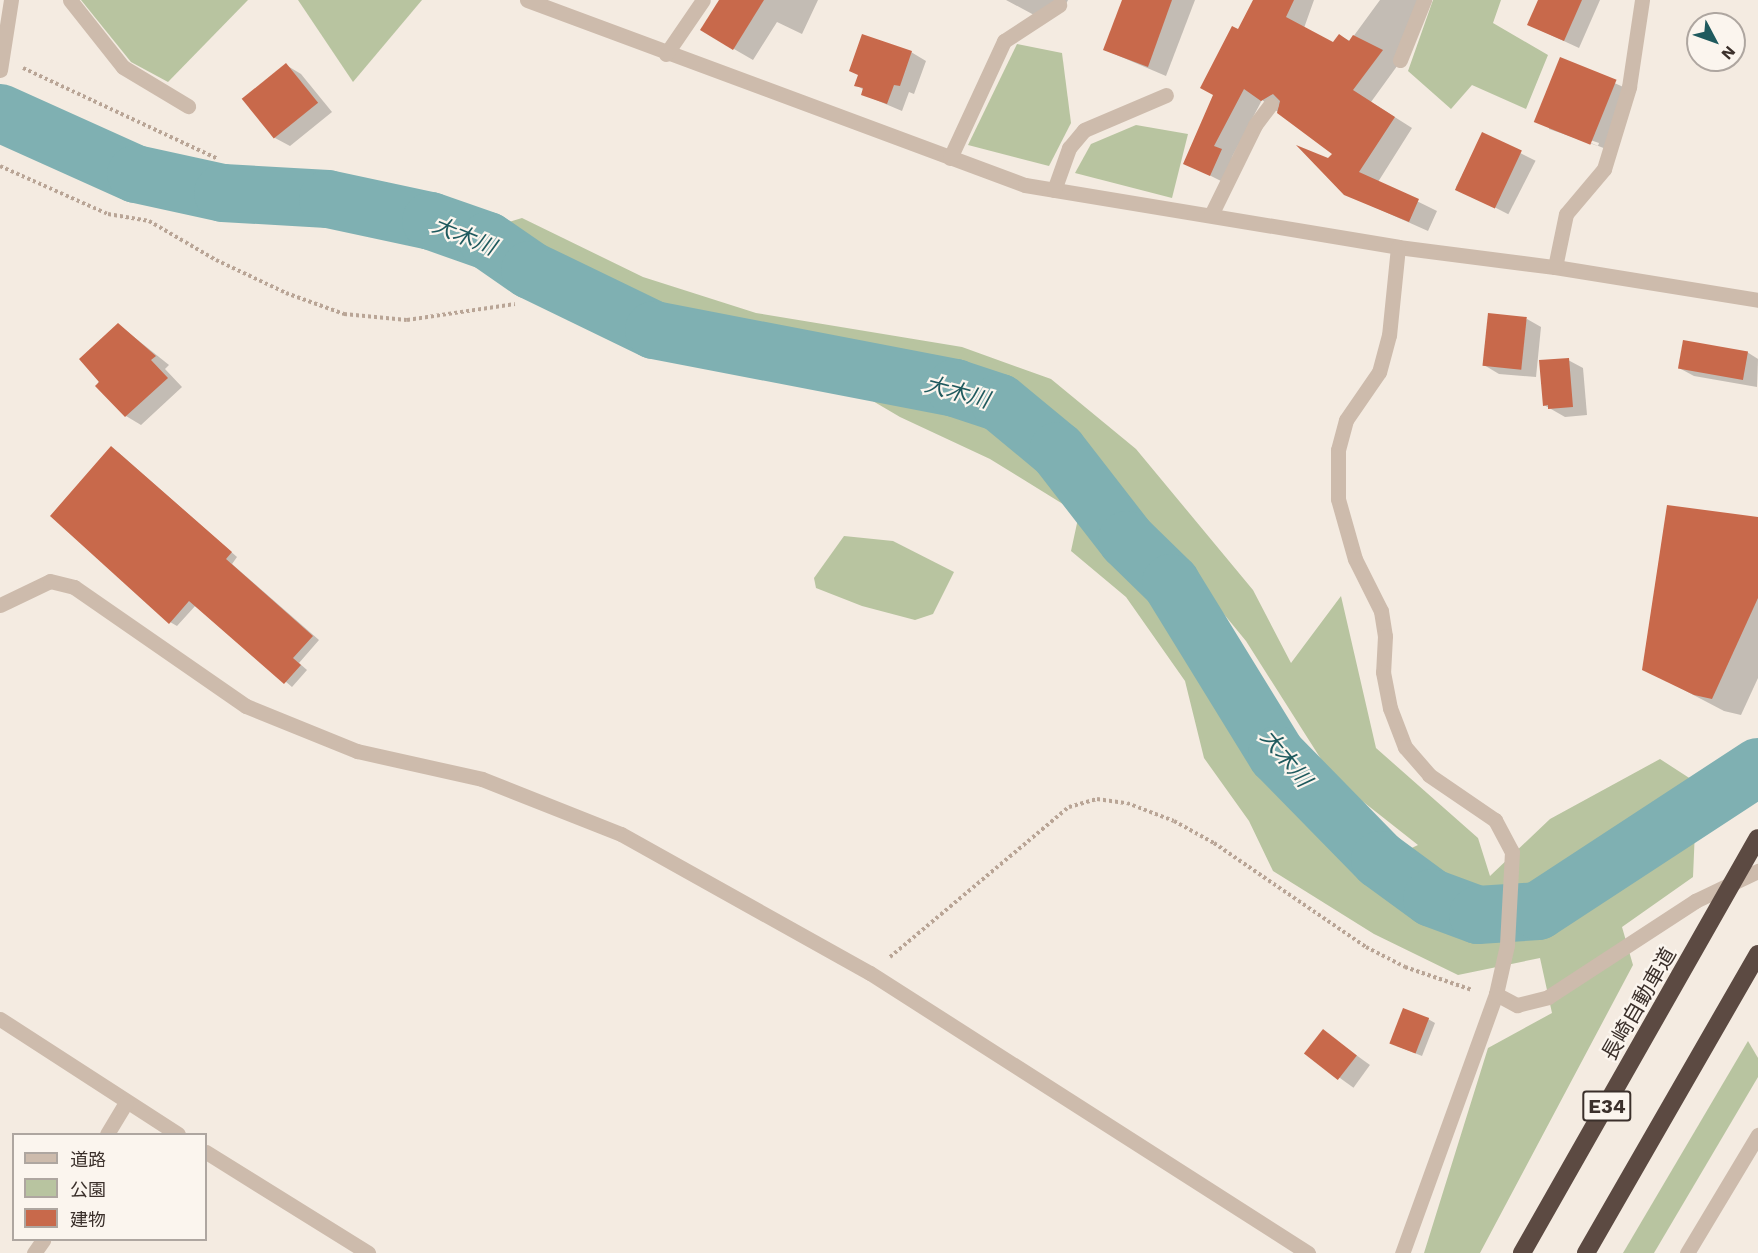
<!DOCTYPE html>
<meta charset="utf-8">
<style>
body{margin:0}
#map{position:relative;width:1758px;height:1253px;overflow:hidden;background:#f4ebe1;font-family:"Work Sans","Noto Sans JP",sans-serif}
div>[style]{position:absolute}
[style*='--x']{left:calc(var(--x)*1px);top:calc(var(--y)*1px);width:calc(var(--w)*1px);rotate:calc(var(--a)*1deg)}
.green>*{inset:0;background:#b8c4a0}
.shadow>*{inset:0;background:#0003;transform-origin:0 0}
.river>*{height:58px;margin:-29px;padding:0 29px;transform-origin:29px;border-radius:29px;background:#7fb0b2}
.building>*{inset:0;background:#c8694b;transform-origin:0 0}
.path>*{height:4px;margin-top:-2px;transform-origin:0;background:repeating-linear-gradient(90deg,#b9a596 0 3px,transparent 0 6px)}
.minor>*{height:15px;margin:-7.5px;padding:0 7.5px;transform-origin:7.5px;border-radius:7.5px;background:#cdbbac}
.highway>*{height:18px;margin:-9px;padding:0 9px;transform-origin:9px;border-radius:9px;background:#5c4a42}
span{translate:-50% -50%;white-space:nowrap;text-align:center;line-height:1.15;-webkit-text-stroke:4.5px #fbf5ee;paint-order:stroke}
.shield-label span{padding:2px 4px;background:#fbf5ee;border:2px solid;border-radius:4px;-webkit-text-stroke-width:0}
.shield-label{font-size:20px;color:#3b302b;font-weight:700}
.street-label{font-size:21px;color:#3b302b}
.water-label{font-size:22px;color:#1f5a5e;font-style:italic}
.legend{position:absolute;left:12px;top:1133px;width:195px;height:108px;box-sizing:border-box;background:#fbf5ee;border:2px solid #aea6a0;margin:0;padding:8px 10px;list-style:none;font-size:18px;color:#3b302b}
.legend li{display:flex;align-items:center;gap:12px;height:30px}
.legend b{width:30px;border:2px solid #aea6a0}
.north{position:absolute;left:1686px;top:12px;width:60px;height:60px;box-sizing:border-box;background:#fbf5ee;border:2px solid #aea6a0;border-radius:50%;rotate:131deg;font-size:16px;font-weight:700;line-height:24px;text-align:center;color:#3b302b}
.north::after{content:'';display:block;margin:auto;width:21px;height:27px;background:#1f5a5e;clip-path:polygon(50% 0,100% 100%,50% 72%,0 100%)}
</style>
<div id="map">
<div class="green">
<div style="clip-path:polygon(81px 0,248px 0,168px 82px,131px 62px)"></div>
<div style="clip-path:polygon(298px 0,422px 0,353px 82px)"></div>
<div style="clip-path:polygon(1433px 0,1501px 0,1493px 23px,1548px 55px,1526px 109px,1472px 85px,1451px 109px,1408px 71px)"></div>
<div style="clip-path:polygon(1017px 44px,1062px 53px,1071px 123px,1049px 166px,968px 145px)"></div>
<div style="clip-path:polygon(1136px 125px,1188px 134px,1172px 198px,1075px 173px,1091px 144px)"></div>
<div style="clip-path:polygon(522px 218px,643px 277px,756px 313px,962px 347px,1051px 379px,1136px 449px,1253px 590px,1291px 663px,1341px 596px,1376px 748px,1478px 838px,1490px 876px,1550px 819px,1660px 759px,1697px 783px,1693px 877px,1622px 927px,1633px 965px,1480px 1253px,1424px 1253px,1488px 1048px,1552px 1013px,1540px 958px,1458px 975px,1374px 934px,1273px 871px,1249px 821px,1204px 758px,1185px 681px,1126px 597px,1071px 551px,1079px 514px,990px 459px,900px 417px,849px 387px,921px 397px,998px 429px,1170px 598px,1263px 764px,1370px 868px,1418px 845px,1333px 778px,1246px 641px,1098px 461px,1013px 396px,961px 376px,651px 315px,543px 264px,492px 227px)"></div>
<div style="clip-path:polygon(844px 536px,893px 541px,954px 572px,933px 614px,915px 620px,862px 606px,816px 588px,814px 578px)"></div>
<div style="clip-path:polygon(1748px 1041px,1758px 1058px,1758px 1077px,1654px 1253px,1623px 1253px)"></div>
</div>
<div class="shadow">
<div style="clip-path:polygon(720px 0,818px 0,802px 34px,777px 22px,753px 60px,734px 49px)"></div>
<div style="clip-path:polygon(1006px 0,1068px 0,1063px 10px,1055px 6px,1047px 22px)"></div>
<div style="clip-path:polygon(1124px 0,1195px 0,1166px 76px,1105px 50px)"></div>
<div style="clip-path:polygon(1255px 0,1314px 0,1304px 28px,1334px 44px,1340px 36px,1350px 41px,1380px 0,1432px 0,1408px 51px,1371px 102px,1412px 128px,1378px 182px,1437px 211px,1428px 231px,1345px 194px,1329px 160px,1334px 154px,1262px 100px,1232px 157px,1229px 185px,1185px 163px)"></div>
<div style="clip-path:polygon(1540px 0,1600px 0,1579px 48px,1529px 25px)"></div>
<div style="clip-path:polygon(911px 52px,926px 61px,914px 94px,909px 92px,902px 111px,862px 94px,864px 90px,856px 85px)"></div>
<div style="clip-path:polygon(evenodd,1561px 59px,1630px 90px,1606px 149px,1535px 121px,1561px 59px,1549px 126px,1599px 143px,1598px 146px,1549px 129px,1549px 126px)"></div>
<div style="clip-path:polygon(286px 65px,301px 74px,332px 112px,290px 146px,275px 138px)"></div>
<div style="left:1483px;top:134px;width:59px;height:60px;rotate:27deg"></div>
<div style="clip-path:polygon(1527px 319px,1541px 327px,1536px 377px,1499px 374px,1484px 365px)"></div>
<div style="clip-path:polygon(119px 325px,169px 365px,165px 369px,182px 387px,141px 425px,126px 416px,97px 386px)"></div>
<div style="clip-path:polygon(1747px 352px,1758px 359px,1757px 387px,1694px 376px,1679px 368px)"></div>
<div style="clip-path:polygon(1568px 360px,1583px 368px,1587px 415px,1565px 417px,1544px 405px)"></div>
<div style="clip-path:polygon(118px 452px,237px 557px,232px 564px,319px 640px,299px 663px,307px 670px,292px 687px,196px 605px,177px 626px,170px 622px)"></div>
<div style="clip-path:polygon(1758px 519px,1758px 678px,1741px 715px,1724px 711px,1644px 669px)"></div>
<div style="clip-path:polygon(1428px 1019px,1435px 1023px,1422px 1056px,1397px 1046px)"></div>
<div style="left:1323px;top:1031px;width:58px;height:28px;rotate:36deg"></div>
</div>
<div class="river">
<div style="--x:0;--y:113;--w:149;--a:24.2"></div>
<div style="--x:136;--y:174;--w:89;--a:12.3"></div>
<div style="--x:223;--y:193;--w:105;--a:3.3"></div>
<div style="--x:328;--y:199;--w:105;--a:12.1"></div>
<div style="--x:431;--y:221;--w:60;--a:19.3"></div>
<div style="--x:488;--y:241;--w:51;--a:34.6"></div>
<div style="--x:530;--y:270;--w:138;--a:25.8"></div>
<div style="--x:654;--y:330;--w:307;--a:10.9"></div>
<div style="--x:955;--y:388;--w:47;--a:18.4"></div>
<div style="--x:1000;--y:403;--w:75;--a:39.6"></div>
<div style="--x:1058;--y:451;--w:113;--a:52.2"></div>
<div style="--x:1127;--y:540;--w:62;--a:44.3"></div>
<div style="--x:1171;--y:583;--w:202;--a:58.4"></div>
<div style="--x:1277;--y:755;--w:147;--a:45.6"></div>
<div style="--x:1380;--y:860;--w:64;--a:36.2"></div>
<div style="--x:1432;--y:898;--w:49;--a:20.3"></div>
<div style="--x:1478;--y:915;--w:60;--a:-3.8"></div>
<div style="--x:1538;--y:911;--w:263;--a:-33.2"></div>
</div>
<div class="building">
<div style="clip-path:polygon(719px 0,764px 0,733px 50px,700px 30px)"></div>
<div style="clip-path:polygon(1122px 0,1172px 0,1148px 67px,1103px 50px)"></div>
<div style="clip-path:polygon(1253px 0,1294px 0,1286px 17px,1333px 42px,1339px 34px,1349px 41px,1353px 35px,1383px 50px,1353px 90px,1395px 117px,1359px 172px,1419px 199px,1409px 222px,1344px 195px,1296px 145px,1328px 158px,1332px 154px,1277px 113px,1280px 101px,1273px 94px,1261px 101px,1244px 89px,1214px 146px,1222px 149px,1210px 176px,1183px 164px,1213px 95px,1200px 88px,1232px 26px,1238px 29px)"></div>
<div style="clip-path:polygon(1538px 0,1582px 0,1564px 41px,1527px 25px)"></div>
<div style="clip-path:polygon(862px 34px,912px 51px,900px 86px,894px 85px,887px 104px,861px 95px,863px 88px,854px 86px,858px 75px,849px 71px)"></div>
<div style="left:1560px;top:57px;width:61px;height:70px;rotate:22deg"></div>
<div style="left:286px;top:63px;width:51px;height:57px;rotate:51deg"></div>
<div style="left:1482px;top:132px;width:44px;height:64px;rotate:25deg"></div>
<div style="left:1488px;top:313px;width:39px;height:53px;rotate:6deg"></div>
<div style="clip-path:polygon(118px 323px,156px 356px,151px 360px,168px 378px,125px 417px,95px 386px,99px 382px,79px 359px)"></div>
<div style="left:1683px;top:340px;width:66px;height:29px;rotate:10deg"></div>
<div style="clip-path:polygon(1569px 358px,1573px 407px,1548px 409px,1548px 405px,1543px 406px,1539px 360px)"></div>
<div style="clip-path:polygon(111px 446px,232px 552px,226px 559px,313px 636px,293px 658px,301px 665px,284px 684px,189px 601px,169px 624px,50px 516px)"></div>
<div style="clip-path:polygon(1667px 505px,1758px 517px,1758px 598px,1712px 699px,1694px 695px,1642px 670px)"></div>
<div style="left:1403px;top:1008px;width:28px;height:38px;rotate:21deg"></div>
<div style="left:1323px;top:1029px;width:43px;height:31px;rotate:38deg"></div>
</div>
<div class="path">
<div style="--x:23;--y:68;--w:215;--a:25"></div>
<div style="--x:0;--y:166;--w:118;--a:24"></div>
<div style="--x:108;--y:214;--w:42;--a:9.7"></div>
<div style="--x:149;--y:221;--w:78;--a:30.2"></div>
<div style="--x:216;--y:260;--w:77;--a:25.2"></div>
<div style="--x:286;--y:293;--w:62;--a:19.9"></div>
<div style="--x:344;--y:314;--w:63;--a:5.4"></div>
<div style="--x:407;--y:320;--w:109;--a:-8.4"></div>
<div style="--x:890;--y:957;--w:234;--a:-40"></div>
<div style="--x:1069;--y:807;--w:29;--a:-16"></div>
<div style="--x:1097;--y:799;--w:30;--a:8"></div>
<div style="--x:1127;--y:803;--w:50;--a:21"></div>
<div style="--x:1174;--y:821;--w:46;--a:28.8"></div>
<div style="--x:1214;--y:843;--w:184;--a:34.4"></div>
<div style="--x:1366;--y:947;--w:44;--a:27.1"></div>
<div style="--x:1405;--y:967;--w:71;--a:18.9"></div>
</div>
<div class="minor">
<div style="--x:70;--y:0;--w:85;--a:51.7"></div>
<div style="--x:123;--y:67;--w:76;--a:31"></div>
<div style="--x:527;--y:0;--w:531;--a:20.38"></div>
<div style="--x:1025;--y:185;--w:378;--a:9.4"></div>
<div style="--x:1398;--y:247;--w:158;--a:7.3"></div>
<div style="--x:1555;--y:267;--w:206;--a:9.2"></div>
<div style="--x:666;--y:54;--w:65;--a:-55.6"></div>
<div style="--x:1400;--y:60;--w:65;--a:-68.2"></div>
<div style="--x:0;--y:70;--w:71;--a:-81.1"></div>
<div style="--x:950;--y:158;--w:129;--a:-65.2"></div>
<div style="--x:1004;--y:41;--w:66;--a:-33.2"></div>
<div style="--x:1054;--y:190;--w:45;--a:-70.3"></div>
<div style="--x:1069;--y:148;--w:23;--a:-50"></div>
<div style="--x:1084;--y:130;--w:89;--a:-23.1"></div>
<div style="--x:1211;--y:215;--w:100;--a:-63.9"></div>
<div style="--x:1255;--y:125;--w:26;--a:-53"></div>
<div style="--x:1398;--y:247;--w:88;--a:95.8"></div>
<div style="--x:1389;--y:335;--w:38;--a:105"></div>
<div style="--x:1379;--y:372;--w:58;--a:124.5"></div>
<div style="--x:1346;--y:420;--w:31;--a:105"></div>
<div style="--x:1338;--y:450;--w:49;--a:90"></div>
<div style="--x:1338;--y:499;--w:62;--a:74.2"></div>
<div style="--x:1355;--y:559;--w:58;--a:63.4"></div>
<div style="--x:1381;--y:611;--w:25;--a:81"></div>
<div style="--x:1385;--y:636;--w:36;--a:93"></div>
<div style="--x:1383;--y:672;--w:37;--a:79"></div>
<div style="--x:1390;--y:708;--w:42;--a:69"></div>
<div style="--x:1405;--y:747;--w:37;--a:49"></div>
<div style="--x:1429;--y:775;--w:80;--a:34.3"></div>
<div style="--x:1495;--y:820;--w:36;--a:62"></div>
<div style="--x:1512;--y:852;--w:93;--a:93.1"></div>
<div style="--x:1507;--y:945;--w:50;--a:102.7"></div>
<div style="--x:1496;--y:994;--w:276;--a:109.9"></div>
<div style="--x:1555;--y:267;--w:54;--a:-78.3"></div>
<div style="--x:1566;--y:214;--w:59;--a:-49.8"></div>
<div style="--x:1604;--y:169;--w:86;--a:-73"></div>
<div style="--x:1629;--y:87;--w:88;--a:-81.5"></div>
<div style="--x:0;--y:605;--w:55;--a:-25.6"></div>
<div style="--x:50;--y:581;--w:25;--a:14"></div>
<div style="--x:74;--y:587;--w:209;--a:34.7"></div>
<div style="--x:246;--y:706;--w:120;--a:22.1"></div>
<div style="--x:357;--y:751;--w:128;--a:12.6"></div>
<div style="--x:482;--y:779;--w:149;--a:21.6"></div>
<div style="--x:621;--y:834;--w:285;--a:29.2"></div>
<div style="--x:870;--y:973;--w:520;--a:32.59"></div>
<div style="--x:1496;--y:994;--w:24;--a:28"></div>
<div style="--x:1517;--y:1005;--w:32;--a:-14"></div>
<div style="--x:1548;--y:997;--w:176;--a:-33.1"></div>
<div style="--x:1695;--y:901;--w:70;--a:-25.5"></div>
<div style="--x:0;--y:1019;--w:212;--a:32.9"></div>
<div style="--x:107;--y:1134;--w:37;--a:-59"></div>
<div style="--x:206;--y:1152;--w:191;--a:31.9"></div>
<div style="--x:34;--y:1253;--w:16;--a:-55"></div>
<div style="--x:1687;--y:1253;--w:138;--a:-59"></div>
</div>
<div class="highway">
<div style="--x:1522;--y:1253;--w:477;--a:-60.4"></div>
<div style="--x:1586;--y:1253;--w:345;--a:-60.1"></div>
</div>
<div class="shield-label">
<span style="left:1607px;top:1106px">E34</span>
</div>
<div class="street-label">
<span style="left:1639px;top:1004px;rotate:-60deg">長崎自動車道</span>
</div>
<div class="water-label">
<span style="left:464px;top:236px;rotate:22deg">大木川</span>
<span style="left:957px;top:392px;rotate:15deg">大木川</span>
<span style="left:1286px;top:758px;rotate:51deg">大木川</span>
</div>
<ul class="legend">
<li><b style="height:8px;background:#cdbbac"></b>道路</li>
<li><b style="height:16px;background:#b8c4a0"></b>公園</li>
<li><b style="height:16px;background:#c8694b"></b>建物</li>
</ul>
<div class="north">N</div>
</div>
